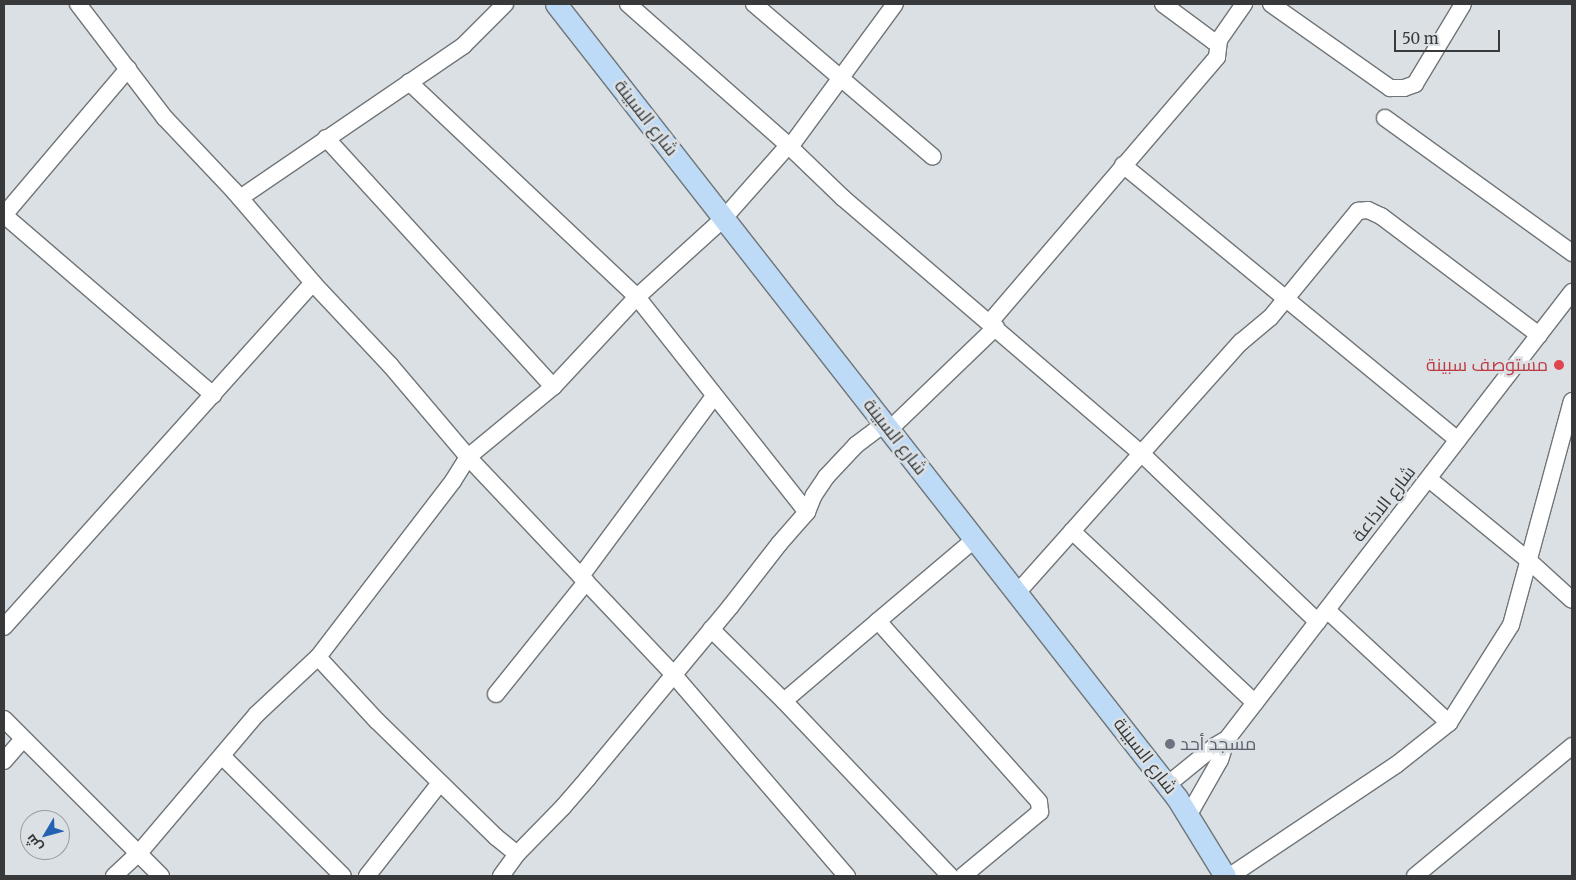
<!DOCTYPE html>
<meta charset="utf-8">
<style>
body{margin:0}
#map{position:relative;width:1576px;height:880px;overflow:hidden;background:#dbe0e4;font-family:Merriweather,Cairo,serif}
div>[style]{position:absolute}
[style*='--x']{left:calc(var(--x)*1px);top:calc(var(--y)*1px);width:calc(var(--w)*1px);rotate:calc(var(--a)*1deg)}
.roads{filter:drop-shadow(1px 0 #707578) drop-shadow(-1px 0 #707578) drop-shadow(0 1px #707578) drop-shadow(0 -1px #707578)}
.minor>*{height:16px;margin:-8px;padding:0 8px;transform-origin:8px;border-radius:8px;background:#fff}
.major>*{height:21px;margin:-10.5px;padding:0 10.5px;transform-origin:10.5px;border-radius:10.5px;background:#bddaf6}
.dots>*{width:14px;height:14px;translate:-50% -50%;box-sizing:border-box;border:2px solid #dbe0e4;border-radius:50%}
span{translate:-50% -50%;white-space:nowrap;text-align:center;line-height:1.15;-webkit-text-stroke:5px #dbe0e4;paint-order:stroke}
.street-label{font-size:18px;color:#37393a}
.health-label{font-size:18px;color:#be3a42}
.right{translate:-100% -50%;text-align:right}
.worship-label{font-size:18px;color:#5b616d}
.left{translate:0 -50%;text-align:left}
.frame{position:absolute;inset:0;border:5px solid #37393a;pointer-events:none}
.north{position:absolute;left:20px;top:810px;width:50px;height:50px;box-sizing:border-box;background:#dbe0e4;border:1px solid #999da0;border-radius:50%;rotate:233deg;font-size:14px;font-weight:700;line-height:20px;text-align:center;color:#37393a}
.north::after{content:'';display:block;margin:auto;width:18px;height:22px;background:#2361b3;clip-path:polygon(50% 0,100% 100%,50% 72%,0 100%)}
.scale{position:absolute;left:1394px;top:30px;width:106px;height:22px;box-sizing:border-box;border:2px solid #37393a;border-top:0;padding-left:6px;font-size:15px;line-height:18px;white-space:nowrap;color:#37393a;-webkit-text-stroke:4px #dbe0e4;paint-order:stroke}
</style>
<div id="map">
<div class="roads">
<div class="minor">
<div style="--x:78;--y:4;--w:143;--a:52.7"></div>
<div style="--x:165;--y:118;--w:100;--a:46.6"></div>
<div style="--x:234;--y:191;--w:121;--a:49.3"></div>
<div style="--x:313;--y:283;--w:112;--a:46.8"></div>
<div style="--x:390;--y:365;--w:121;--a:49.7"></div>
<div style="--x:468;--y:457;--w:299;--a:46.6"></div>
<div style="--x:673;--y:674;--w:267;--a:49.3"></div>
<div style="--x:628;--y:4;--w:216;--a:41.4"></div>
<div style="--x:790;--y:147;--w:177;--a:-53.7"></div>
<div style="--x:754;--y:4;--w:235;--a:40.5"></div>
<div style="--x:1163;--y:4;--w:62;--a:36.5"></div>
<div style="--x:1213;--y:41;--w:6;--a:-9"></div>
<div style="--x:1219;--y:40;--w:44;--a:-55.2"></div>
<div style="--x:1271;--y:4;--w:146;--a:35.2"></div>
<div style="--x:1390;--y:88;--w:14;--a:0"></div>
<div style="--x:1404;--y:88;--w:12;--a:-20"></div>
<div style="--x:1415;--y:84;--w:93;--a:-59"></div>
<div style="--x:409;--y:82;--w:313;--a:43.3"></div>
<div style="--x:637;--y:297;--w:118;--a:-42.2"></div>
<div style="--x:724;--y:218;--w:92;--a:-48.5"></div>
<div style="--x:785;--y:149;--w:5;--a:-22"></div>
<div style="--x:790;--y:147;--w:74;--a:43.9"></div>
<div style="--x:843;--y:198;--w:394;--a:40.6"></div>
<div style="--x:1142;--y:454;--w:243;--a:43.7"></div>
<div style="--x:1385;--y:118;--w:231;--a:35.8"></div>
<div style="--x:326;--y:138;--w:337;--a:47.6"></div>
<div style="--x:1123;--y:165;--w:433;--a:39.4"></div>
<div style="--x:240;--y:198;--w:271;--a:-34.3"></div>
<div style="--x:464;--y:45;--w:58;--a:-45"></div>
<div style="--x:4;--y:215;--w:276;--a:40.7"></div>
<div style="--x:4;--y:215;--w:192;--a:-49.7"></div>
<div style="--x:990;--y:322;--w:349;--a:-49.4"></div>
<div style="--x:1217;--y:57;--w:17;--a:-83"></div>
<div style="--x:890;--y:429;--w:147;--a:-43.9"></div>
<div style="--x:1429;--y:479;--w:128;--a:39.3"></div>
<div style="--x:1528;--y:560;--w:59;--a:42.3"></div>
<div style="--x:1072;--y:531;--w:251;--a:43.2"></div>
<div style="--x:581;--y:576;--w:224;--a:-53.5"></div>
<div style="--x:1017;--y:593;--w:336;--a:-48.3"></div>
<div style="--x:1241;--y:342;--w:38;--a:-40"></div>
<div style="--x:1270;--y:318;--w:139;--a:-50.6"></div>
<div style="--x:1358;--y:211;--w:10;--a:-6"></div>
<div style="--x:1368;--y:210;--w:14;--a:25"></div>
<div style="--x:1381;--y:216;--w:198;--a:37"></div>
<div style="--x:1327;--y:610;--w:166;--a:42.8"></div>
<div style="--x:878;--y:621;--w:127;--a:-40.2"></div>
<div style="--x:4;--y:627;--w:462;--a:-48.1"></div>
<div style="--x:711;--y:629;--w:103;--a:44.6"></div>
<div style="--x:784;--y:701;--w:241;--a:46.5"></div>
<div style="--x:496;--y:694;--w:144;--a:-51.2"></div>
<div style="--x:784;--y:701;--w:123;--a:-40.4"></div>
<div style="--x:878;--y:621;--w:242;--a:48.3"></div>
<div style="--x:1039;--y:802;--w:10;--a:84"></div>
<div style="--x:1040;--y:812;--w:100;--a:140.3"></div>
<div style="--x:4;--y:719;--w:222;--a:45"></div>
<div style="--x:222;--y:756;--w:170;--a:44.8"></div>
<div style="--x:4;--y:761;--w:28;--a:-49"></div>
<div style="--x:1167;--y:785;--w:62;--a:-39.1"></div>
<div style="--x:1215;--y:746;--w:14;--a:-30"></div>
<div style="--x:1188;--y:816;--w:64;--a:-60.3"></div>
<div style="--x:1220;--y:760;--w:22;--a:-72"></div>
<div style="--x:1227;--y:739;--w:565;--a:-52.34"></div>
<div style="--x:517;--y:854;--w:27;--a:-141"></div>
<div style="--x:496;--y:837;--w:166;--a:-135.7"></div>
<div style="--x:377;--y:721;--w:87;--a:-132.7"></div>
<div style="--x:318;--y:657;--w:222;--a:-52.5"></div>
<div style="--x:453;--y:481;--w:28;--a:-58"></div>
<div style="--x:468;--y:457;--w:110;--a:-39.5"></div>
<div style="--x:553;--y:387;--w:123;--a:-47"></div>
<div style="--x:637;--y:297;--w:274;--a:51.7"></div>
<div style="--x:114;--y:876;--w:34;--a:-43"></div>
<div style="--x:139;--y:853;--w:182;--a:-49.7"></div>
<div style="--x:257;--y:714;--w:83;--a:-43.1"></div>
<div style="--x:367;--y:876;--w:118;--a:-51.9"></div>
<div style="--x:501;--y:876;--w:27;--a:-54"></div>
<div style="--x:517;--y:854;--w:66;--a:-45.6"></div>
<div style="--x:563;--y:807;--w:38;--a:-49"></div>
<div style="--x:588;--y:778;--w:222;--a:-50.3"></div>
<div style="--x:730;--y:607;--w:80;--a:-52.1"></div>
<div style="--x:779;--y:544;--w:43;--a:-48.8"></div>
<div style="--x:807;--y:512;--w:18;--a:-68"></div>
<div style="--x:814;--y:495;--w:22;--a:-56"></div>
<div style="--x:826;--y:477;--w:44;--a:-46.8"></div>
<div style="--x:856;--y:445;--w:36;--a:-37"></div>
<div style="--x:1230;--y:876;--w:200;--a:-33.8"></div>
<div style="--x:1396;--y:765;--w:68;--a:-38.4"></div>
<div style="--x:1449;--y:723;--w:116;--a:-57.7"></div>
<div style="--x:1511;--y:625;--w:232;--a:-74.8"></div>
<div style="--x:1415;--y:876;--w:204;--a:-39.6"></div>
</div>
<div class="major">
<div style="--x:556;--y:4;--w:1008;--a:51.97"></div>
<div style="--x:1177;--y:798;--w:92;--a:58.4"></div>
</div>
</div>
<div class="dots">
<div style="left:1559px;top:365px;background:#e0444e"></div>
<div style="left:1170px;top:744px;background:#6b7280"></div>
</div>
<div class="street-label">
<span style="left:646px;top:118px;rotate:52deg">شارع السبينة</span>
<span style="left:895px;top:437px;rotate:52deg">شارع السبينة</span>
<span style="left:1384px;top:504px;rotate:-52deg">شارع الاذاعة</span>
<span style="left:1145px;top:756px;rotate:52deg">شارع السبينة</span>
</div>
<div class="health-label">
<span class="right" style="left:1548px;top:365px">مستوصف سبينة</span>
</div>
<div class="worship-label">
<span class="left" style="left:1180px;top:744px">مسجد أحد</span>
</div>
<div class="frame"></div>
<div class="north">ش</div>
<div class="scale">50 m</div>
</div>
